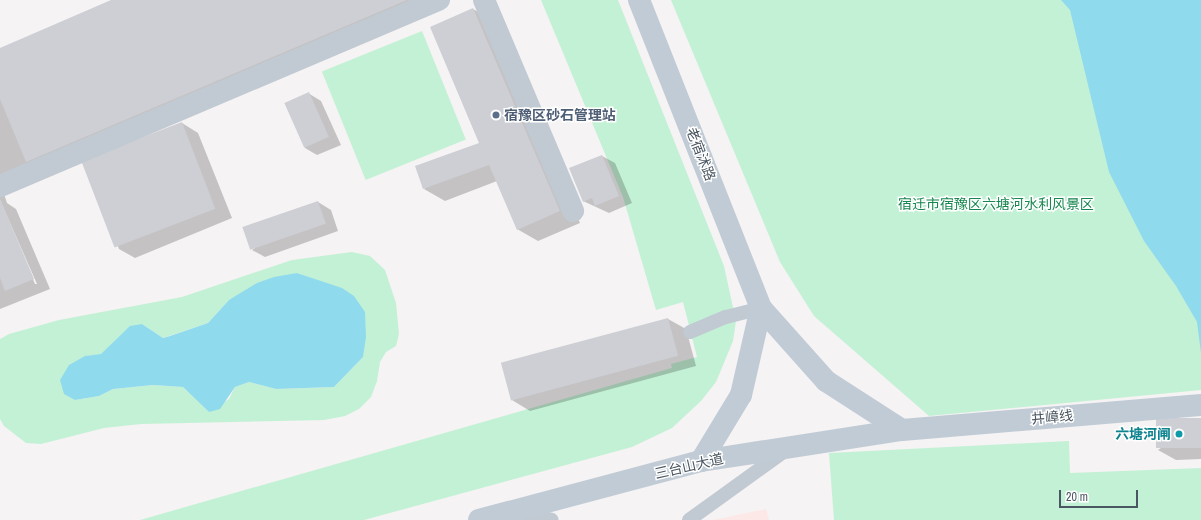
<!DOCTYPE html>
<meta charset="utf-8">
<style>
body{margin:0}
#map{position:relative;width:1201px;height:520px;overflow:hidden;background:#f5f3f3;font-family:"Archivo Narrow","Noto Sans SC",sans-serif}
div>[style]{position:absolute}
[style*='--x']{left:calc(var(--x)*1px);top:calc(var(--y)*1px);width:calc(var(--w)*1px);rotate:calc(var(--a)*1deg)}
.medical>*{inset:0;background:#fce8e6}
.green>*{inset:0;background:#c3f1d5;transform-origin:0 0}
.water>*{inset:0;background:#90daee}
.shadow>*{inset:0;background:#0003}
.building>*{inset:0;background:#cdcfd5;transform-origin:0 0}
.service>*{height:14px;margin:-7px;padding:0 7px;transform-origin:7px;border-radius:7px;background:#c1cad2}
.minor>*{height:22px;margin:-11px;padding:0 11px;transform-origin:11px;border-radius:11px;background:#c1cad2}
.secondary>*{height:22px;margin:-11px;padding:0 11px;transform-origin:11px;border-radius:11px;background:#c1cbd6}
.dots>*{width:11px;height:11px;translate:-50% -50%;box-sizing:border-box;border:2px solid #fff;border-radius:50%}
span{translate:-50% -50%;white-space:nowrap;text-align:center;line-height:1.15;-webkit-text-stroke:3px #fff;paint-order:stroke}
.service-label{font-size:14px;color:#4e5e75;font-weight:700}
.left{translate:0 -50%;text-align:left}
.street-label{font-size:14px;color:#4a5661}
.park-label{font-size:14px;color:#17864f}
.culture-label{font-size:14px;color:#0d838f;font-weight:700}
.right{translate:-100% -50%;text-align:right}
.scale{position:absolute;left:1059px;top:490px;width:79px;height:18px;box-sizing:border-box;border:2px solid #4a5661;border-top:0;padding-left:5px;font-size:12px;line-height:14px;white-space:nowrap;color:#4a5661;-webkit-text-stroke:3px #fff;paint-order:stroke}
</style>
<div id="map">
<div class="medical">
<div style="clip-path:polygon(766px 509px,769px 520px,713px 520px)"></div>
</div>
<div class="green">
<div style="clip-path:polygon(541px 0,618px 0,724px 266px,736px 321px,733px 341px,716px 382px,701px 401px,672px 428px,632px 447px,364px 520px,140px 520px,672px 368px,671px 364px,697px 357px,683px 302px,656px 310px,623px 197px)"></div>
<div style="clip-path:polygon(671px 0,1201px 0,1201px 390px,929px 416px,814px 316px,780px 262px)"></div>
<div style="left:422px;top:31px;width:117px;height:108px;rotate:68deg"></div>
<div style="clip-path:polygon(evenodd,352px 252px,370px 256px,385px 270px,396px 303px,399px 334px,396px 346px,386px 352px,380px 362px,377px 381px,371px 397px,359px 409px,345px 416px,324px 420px,141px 424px,104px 428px,41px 444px,26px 443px,4px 426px,0 419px,0 339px,9px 334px,59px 320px,182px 297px,292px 260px,352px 252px,297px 273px,331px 285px,363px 357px,334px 387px,276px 389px,249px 382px,235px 387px,229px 399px,209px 412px,183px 387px,153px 385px,113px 389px,99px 396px,75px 400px,85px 356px,101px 355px,121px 335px,142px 324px,163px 338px,208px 323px,229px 300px,297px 273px)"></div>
<div style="clip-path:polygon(1069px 441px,1070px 473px,1201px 468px,1201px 520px,834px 520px,829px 453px)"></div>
</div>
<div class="water">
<div style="clip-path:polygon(1061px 0,1201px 0,1201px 353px,1197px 322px,1176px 286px,1144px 241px,1109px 172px,1070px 10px)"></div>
<div style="clip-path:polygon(297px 273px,342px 288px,354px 296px,365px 312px,366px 337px,363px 357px,334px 387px,276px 389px,249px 382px,235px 387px,220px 409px,209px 412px,183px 387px,153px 385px,113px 389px,99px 396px,75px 400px,64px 394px,60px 380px,69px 365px,85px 356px,101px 354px,130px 326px,142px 324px,163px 338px,170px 336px,208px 323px,229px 300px,257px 283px,274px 277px)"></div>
</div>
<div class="shadow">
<div style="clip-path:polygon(116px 0,428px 0,4px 194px,7px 203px,16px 209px,50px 289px,0 309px,0 201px,35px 284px,37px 284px,0 200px,0 49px)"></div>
<div style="clip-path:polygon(473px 9px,494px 21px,580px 223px,538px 241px,517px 229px,497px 181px,445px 201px,424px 189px,480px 143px)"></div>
<div style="clip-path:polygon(308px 93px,321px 101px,341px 145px,317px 155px,305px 148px)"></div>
<div style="clip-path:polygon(182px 123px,198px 133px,232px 218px,135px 258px,119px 249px,84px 165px)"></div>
<div style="clip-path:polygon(602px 156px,615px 163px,632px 203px,609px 213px,583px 201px)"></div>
<div style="clip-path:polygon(318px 202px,331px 210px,338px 231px,265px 257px,252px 250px)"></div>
<div style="clip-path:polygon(668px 319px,686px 329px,696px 366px,530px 411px,512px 400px)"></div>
<div style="clip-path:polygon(1201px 420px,1201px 459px,1176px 460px,1158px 450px)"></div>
</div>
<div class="building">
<div style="clip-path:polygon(111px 0,407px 0,26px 162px,0 99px,0 48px)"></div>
<div style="clip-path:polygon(473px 8px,560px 211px,517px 230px,489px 165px,423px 189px,415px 166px,479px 143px,430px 27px)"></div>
<div style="left:309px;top:92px;width:49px;height:27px;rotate:66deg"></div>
<div style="left:182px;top:122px;width:93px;height:108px;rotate:69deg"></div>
<div style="clip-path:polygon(602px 155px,619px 196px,595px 206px,592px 198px,583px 202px,569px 168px)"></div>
<div style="clip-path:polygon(0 199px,34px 279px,5px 291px,0 278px)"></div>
<div style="left:318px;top:201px;width:24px;height:80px;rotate:71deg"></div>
<div style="left:668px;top:318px;width:39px;height:173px;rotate:75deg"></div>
<div style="left:1201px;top:418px;width:30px;height:45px;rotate:90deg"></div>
</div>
<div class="service">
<div style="--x:690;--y:332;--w:39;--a:-23"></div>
<div style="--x:726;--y:317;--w:36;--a:-14"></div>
<div style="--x:515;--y:514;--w:37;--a:9"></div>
<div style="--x:689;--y:520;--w:120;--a:-35.8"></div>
</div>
<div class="minor">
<div style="--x:484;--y:0;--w:229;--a:67.1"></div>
<div style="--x:0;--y:186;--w:477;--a:-23"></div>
</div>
<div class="secondary">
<div style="--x:639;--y:0;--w:331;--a:68.4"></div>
<div style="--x:761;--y:308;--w:98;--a:48.3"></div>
<div style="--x:826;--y:381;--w:90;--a:32.8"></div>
<div style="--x:701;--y:461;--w:77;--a:-58.8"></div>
<div style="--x:741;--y:395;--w:89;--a:-77.1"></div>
<div style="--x:479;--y:520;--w:230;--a:-14.9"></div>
<div style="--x:701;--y:461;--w:203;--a:-8.8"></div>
<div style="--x:902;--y:430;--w:300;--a:-4.8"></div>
</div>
<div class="dots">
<div style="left:496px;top:115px;background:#5c6f8a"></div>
<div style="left:1179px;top:434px;background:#0f9aa8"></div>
</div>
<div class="service-label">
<span class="left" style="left:504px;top:115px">宿豫区砂石管理站</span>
</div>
<div class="street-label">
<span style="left:701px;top:154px;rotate:69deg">老宿沭路</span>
<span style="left:1052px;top:417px;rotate:-5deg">井嶂线</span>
<span style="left:689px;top:466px;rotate:-13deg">三台山大道</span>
</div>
<div class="park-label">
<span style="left:996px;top:204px">宿迁市宿豫区六塘河水利风景区</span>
</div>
<div class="culture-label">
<span class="right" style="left:1171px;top:434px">六塘河闸</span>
</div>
<div class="scale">20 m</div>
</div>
